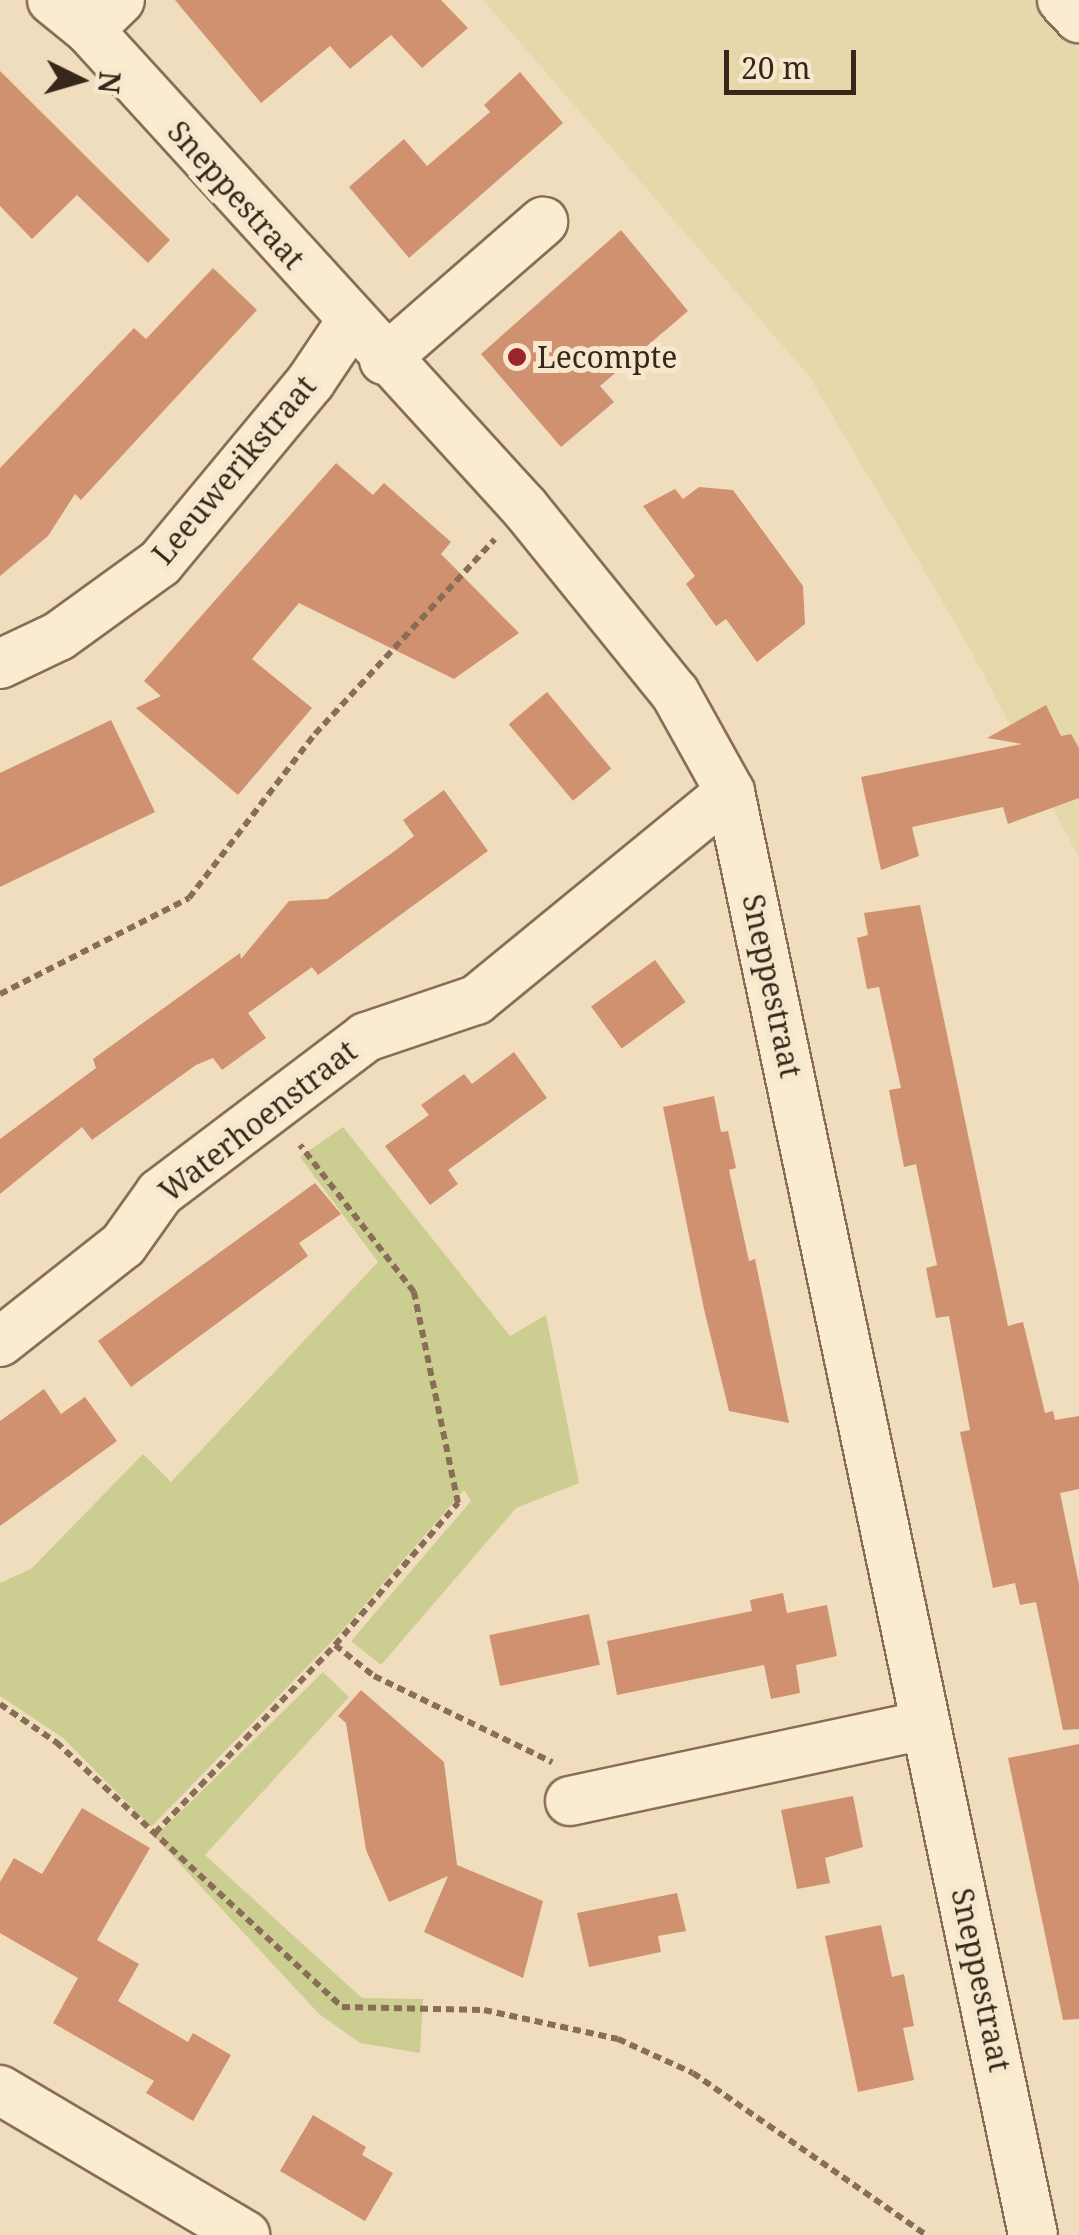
<!DOCTYPE html>
<style>
body{margin:0}
#map{position:relative;width:1079px;height:2235px;overflow:hidden;background:#f0ddbe;font-family:"Noto Serif",serif}
div>[style]{position:absolute}
[style*='--x']{left:calc(var(--x)*1px);top:calc(var(--y)*1px);width:calc(var(--w)*1px);rotate:calc(var(--a)*1deg)}
.farmland>*{inset:0;background:#e6d8ab}
.green>*{inset:0;background:#ccce91}
.building>*{inset:0;background:#d09171;transform-origin:0 0}
.path>*{height:6px;margin-top:-3px;transform-origin:0;background:repeating-linear-gradient(90deg,#896d56 0 8px,transparent 0 13px)}
.roads{filter:drop-shadow(2px 0 #896d56) drop-shadow(-2px 0 #896d56) drop-shadow(0 2px #896d56) drop-shadow(0 -2px #896d56)}
.street>*{height:48px;margin:-24px;padding:0 24px;transform-origin:24px;border-radius:24px;background:#faebd1}
.dots>*{width:28px;height:28px;translate:-50% -50%;box-sizing:border-box;border:5px solid #f7e8cd;border-radius:50%}
span{translate:-50% -50%;white-space:nowrap;text-align:center;line-height:1.15;-webkit-text-stroke:10px #f7e8cd;paint-order:stroke}
.street-label{font-size:30px;color:#37271b}
.poi-label{font-size:30px;color:#37271b}
.left{translate:0 -50%;text-align:left}
.north{position:absolute;left:30px;top:30px;width:100px;height:100px;-webkit-text-stroke:8px #f7e8cd;paint-order:stroke;rotate:95deg;font-size:28px;font-weight:700;line-height:40px;text-align:center;color:#37271b}
.north::after{content:'';display:block;margin:auto;width:35px;height:45px;background:#37271b;clip-path:polygon(50% 0,100% 100%,50% 72%,0 100%)}
.scale{position:absolute;left:724px;top:50px;width:132px;height:45px;box-sizing:border-box;border:5px solid #37271b;border-top:0;padding-left:12px;font-size:30px;line-height:35px;white-space:nowrap;color:#37271b;-webkit-text-stroke:8px #f7e8cd;paint-order:stroke}
</style>
<div id="map">
<div class="farmland">
<div style="clip-path:polygon(483px 0,1036px 0,1079px 49px,1079px 858px,967px 643px,809px 376px)"></div>
</div>
<div class="green">
<div style="clip-path:polygon(343px 1127px,510px 1336px,546px 1315px,579px 1483px,516px 1508px,381px 1665px,351px 1641px,471px 1501px,464px 1490px,341px 1632px,151px 1827px,63px 1738px,0 1696px,0 1583px,31px 1569px,143px 1454px,171px 1482px,378px 1262px,300px 1157px)"></div>
<div style="clip-path:polygon(323px 1672px,349px 1697px,205px 1855px,362px 1998px,423px 1999px,420px 2053px,360px 2043px,319px 2014px,155px 1837px)"></div>
</div>
<div class="building">
<div style="clip-path:polygon(175px 0,441px 0,468px 28px,422px 68px,391px 35px,350px 69px,330px 46px,261px 103px)"></div>
<div style="clip-path:polygon(0 71px,170px 240px,148px 263px,77px 195px,32px 239px,0 206px)"></div>
<div style="clip-path:polygon(520px 72px,563px 123px,409px 258px,349px 187px,404px 139px,427px 166px,490px 112px,484px 105px)"></div>
<div style="clip-path:polygon(621px 230px,688px 311px,600px 386px,614px 402px,561px 447px,481px 354px)"></div>
<div style="clip-path:polygon(213px 268px,257px 310px,81px 500px,75px 494px,48px 536px,0 576px,0 468px,134px 328px,146px 339px)"></div>
<div style="clip-path:polygon(336px 463px,373px 495px,384px 483px,451px 542px,441px 554px,519px 633px,454px 679px,299px 603px,252px 659px,312px 708px,238px 795px,136px 708px,161px 696px,144px 681px)"></div>
<div style="clip-path:polygon(699px 487px,733px 490px,803px 586px,805px 624px,757px 662px,726px 619px,716px 626px,686px 584px,695px 576px,643px 506px,675px 489px,683px 499px)"></div>
<div style="left:547px;top:692px;width:100px;height:50px;rotate:50deg"></div>
<div style="clip-path:polygon(1046px 705px,1061px 736px,1071px 734px,1079px 748px,1079px 798px,1008px 824px,1003px 807px,912px 827px,919px 856px,881px 870px,861px 777px,1022px 744px,987px 738px)"></div>
<div style="clip-path:polygon(111px 720px,155px 812px,0 887px,0 773px)"></div>
<div style="clip-path:polygon(444px 790px,488px 851px,318px 975px,312px 967px,248px 1013px,266px 1038px,222px 1070px,213px 1058px,196px 1065px,92px 1140px,82px 1127px,0 1194px,0 1139px,96px 1068px,93px 1059px,240px 953px,241px 959px,289px 901px,327px 899px,392px 853px,414px 836px,403px 820px)"></div>
<div style="clip-path:polygon(920px 905px,1008px 1326px,1023px 1322px,1045px 1413px,1053px 1411px,1055px 1420px,1079px 1416px,1079px 1489px,1060px 1493px,1079px 1584px,1079px 1729px,1063px 1730px,1036px 1602px,1020px 1605px,1015px 1583px,993px 1588px,960px 1432px,970px 1430px,949px 1316px,936px 1318px,926px 1268px,937px 1265px,916px 1164px,904px 1167px,889px 1090px,901px 1088px,879px 987px,867px 989px,857px 938px,868px 935px,864px 913px)"></div>
<div style="left:655px;top:960px;width:52px;height:79px;rotate:54deg"></div>
<div style="clip-path:polygon(514px 1052px,547px 1098px,448px 1170px,458px 1184px,430px 1205px,385px 1146px,429px 1115px,421px 1105px,464px 1074px,472px 1084px)"></div>
<div style="clip-path:polygon(714px 1096px,721px 1132px,728px 1131px,736px 1168px,729px 1170px,749px 1261px,755px 1259px,789px 1423px,729px 1411px,704px 1309px,663px 1107px)"></div>
<div style="clip-path:polygon(315px 1183px,341px 1214px,299px 1243px,308px 1256px,131px 1387px,98px 1341px)"></div>
<div style="clip-path:polygon(44px 1389px,61px 1414px,85px 1397px,117px 1441px,0 1526px,0 1421px)"></div>
<div style="clip-path:polygon(783px 1593px,787px 1613px,827px 1605px,837px 1656px,796px 1665px,800px 1693px,771px 1699px,764px 1665px,617px 1695px,607px 1641px,752px 1611px,750px 1600px)"></div>
<div style="left:589px;top:1614px;width:52px;height:102px;rotate:78deg"></div>
<div style="clip-path:polygon(361px 1690px,444px 1762px,457px 1865px,543px 1901px,523px 1978px,424px 1932px,448px 1876px,389px 1902px,366px 1850px,346px 1723px,338px 1716px)"></div>
<div style="clip-path:polygon(1079px 1744px,1079px 2019px,1063px 2020px,1008px 1758px)"></div>
<div style="clip-path:polygon(853px 1796px,863px 1847px,825px 1858px,830px 1883px,797px 1889px,781px 1810px)"></div>
<div style="clip-path:polygon(82px 1808px,150px 1848px,97px 1940px,139px 1964px,118px 2001px,188px 2042px,193px 2033px,231px 2055px,193px 2121px,146px 2093px,154px 2081px,53px 2023px,78px 1978px,0 1933px,0 1882px,14px 1858px,42px 1874px)"></div>
<div style="clip-path:polygon(677px 1893px,686px 1931px,658px 1936px,661px 1952px,589px 1967px,577px 1913px)"></div>
<div style="clip-path:polygon(881px 1925px,892px 1977px,904px 1974px,914px 2026px,903px 2028px,914px 2080px,858px 2092px,825px 1936px)"></div>
<div style="clip-path:polygon(313px 2115px,366px 2147px,362px 2155px,393px 2173px,365px 2221px,280px 2171px)"></div>
</div>
<div class="path">
<div style="--x:0;--y:994;--w:212;--a:-26.9"></div>
<div style="--x:189;--y:898;--w:207;--a:-52.5"></div>
<div style="--x:315;--y:734;--w:265;--a:-47.3"></div>
<div style="--x:335;--y:1645;--w:50;--a:38.5"></div>
<div style="--x:374;--y:1676;--w:198;--a:25.8"></div>
<div style="--x:0;--y:1704;--w:68;--a:34.2"></div>
<div style="--x:56;--y:1742;--w:390;--a:42.8"></div>
<div style="--x:342;--y:2007;--w:142;--a:1.2"></div>
<div style="--x:484;--y:2010;--w:137;--a:12.2"></div>
<div style="--x:618;--y:2039;--w:82;--a:24.4"></div>
<div style="--x:693;--y:2073;--w:284;--a:34.8"></div>
<div style="--x:155;--y:1833;--w:260;--a:-46.2"></div>
<div style="--x:335;--y:1645;--w:188;--a:-49.1"></div>
<div style="--x:458;--y:1503;--w:216;--a:-101.8"></div>
<div style="--x:414;--y:1292;--w:186;--a:-127.8"></div>
</div>
<div class="roads">
<div class="street">
<div style="--x:52;--y:0;--w:48;--a:39"></div>
<div style="--x:89;--y:30;--w:647;--a:47.63"></div>
<div style="--x:525;--y:508;--w:238;--a:51"></div>
<div style="--x:675;--y:693;--w:113;--a:60.9"></div>
<div style="--x:730;--y:792;--w:1474;--a:78.14"></div>
<div style="--x:1062;--y:0;--w:25;--a:47"></div>
<div style="--x:89;--y:30;--w:43;--a:-44.1"></div>
<div style="--x:384;--y:360;--w:211;--a:-41"></div>
<div style="--x:0;--y:664;--w:65;--a:-25.4"></div>
<div style="--x:59;--y:636;--w:125;--a:-35.9"></div>
<div style="--x:160;--y:563;--w:236;--a:-50.3"></div>
<div style="--x:311;--y:381;--w:70;--a:-56.1"></div>
<div style="--x:0;--y:1342;--w:157;--a:-38.3"></div>
<div style="--x:123;--y:1245;--w:64;--a:-54.6"></div>
<div style="--x:160;--y:1193;--w:258;--a:-37.1"></div>
<div style="--x:366;--y:1037;--w:116;--a:-18.6"></div>
<div style="--x:476;--y:1000;--w:328;--a:-39.3"></div>
<div style="--x:570;--y:1801;--w:363;--a:-12.1"></div>
<div style="--x:0;--y:2090;--w:285;--a:30.6"></div>
</div>
</div>
<div class="dots">
<div style="left:517px;top:357px;background:#9b232d"></div>
</div>
<div class="street-label">
<span style="left:236px;top:195px;rotate:48deg">Sneppestraat</span>
<span style="left:234px;top:470px;rotate:-50deg">Leeuwerikstraat</span>
<span style="left:772px;top:986px;rotate:78deg">Sneppestraat</span>
<span style="left:258px;top:1121px;rotate:-38deg">Waterhoenstraat</span>
<span style="left:981px;top:1980px;rotate:78deg">Sneppestraat</span>
</div>
<div class="poi-label">
<span class="left" style="left:537px;top:357px">Lecompte</span>
</div>
<div class="north">N</div>
<div class="scale">20 m</div>
</div>
